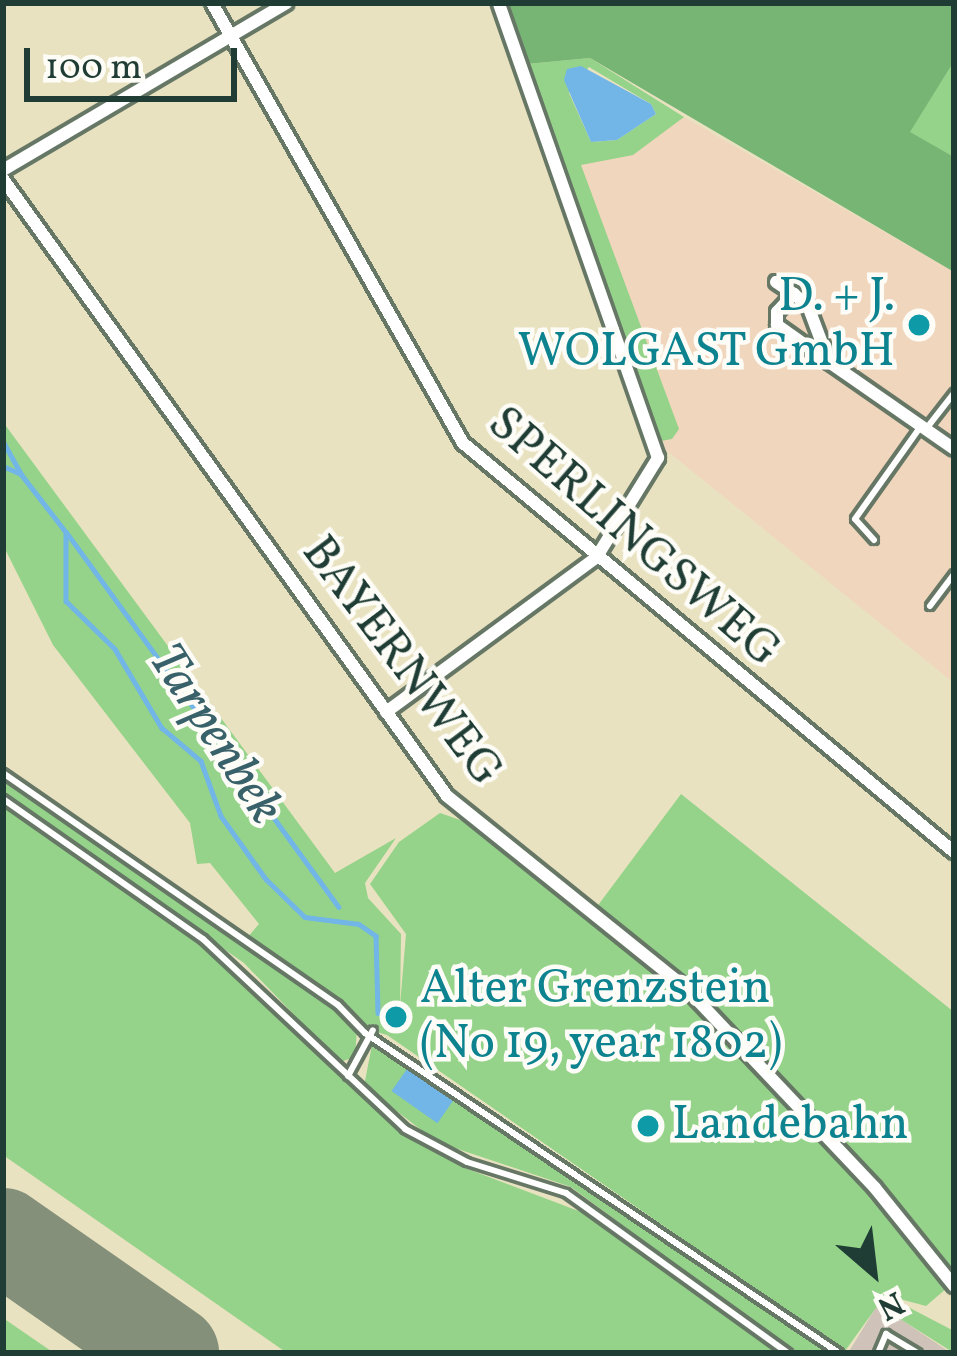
<!DOCTYPE html>
<style>
body{margin:0}
#map{position:relative;width:957px;height:1356px;overflow:hidden;background:#e9e2c0;font-family:Vollkorn,serif}
div>[style]{position:absolute}
[style*='--x']{left:calc(var(--x)*1px);top:calc(var(--y)*1px);width:calc(var(--w)*1px);rotate:calc(var(--a)*1deg)}
.built>*{inset:0;background:#f0d6bc}
.industrial>*{inset:0;background:#cec2b9}
.green>*{inset:0;background:#94d389}
.forest>*{inset:0;background:#77b575}
.water>*{inset:0;background:#71b6e7;transform-origin:0 0}
.stream>*{height:4.5px;margin:-2.25px;padding:0 2.25px;transform-origin:2.25px;border-radius:2.25px;background:#71b6e7}
.taxiway>*{height:39px;margin:-19.5px;padding:0 19.5px;transform-origin:19.5px;border-radius:19.5px;background:#84907a}
.runway>*{height:96px;margin:-48px;padding:0 48px;transform-origin:48px;border-radius:48px;background:#84907a}
.roads{filter:drop-shadow(3px 0 #667765) drop-shadow(-3px 0 #667765) drop-shadow(0 3px #667765) drop-shadow(0 -3px #667765)}
.service>*{height:6px;margin:-3px;padding:0 3px;transform-origin:3px;border-radius:3px;background:#fff}
.minor>*{height:12px;margin:-6px;padding:0 6px;transform-origin:6px;border-radius:6px;background:#fff}
.dots>*{width:33px;height:33px;translate:-50% -50%;box-sizing:border-box;border:6px solid #fdfcf7;border-radius:50%}
span{translate:-50% -50%;white-space:nowrap;text-align:center;line-height:1.15;-webkit-text-stroke:9px #fdfcf7;paint-order:stroke}
.culture-label{font-size:48px;color:#0d838f}
.right{translate:-100% -50%;text-align:right}
.left{translate:0 -50%;text-align:left}
.street-label{font-size:48px;color:#1f3d34}
.water-label{font-size:51px;color:#38616a;font-style:italic}
.frame{position:absolute;inset:0;border:6px solid #1f3d34;pointer-events:none}
.north{position:absolute;left:813px;top:1212px;width:120px;height:120px;-webkit-text-stroke:9px #fdfcf7;paint-order:stroke;rotate:152deg;font-size:33px;font-weight:700;line-height:48px;text-align:center;color:#1f3d34}
.north::after{content:'';display:block;margin:auto;width:42px;height:54px;background:#1f3d34;clip-path:polygon(50% 0,100% 100%,50% 72%,0 100%)}
.scale{position:absolute;left:24px;top:48px;width:213px;height:54px;box-sizing:border-box;border:6px solid #1f3d34;border-top:0;padding-left:15px;font-size:36px;line-height:42px;white-space:nowrap;color:#1f3d34;-webkit-text-stroke:9px #fdfcf7;paint-order:stroke}
</style>
<div id="map">
<div class="built">
<div style="clip-path:polygon(677px 113px,954px 272px,954px 683px,666px 450px,575px 160px)"></div>
</div>
<div class="industrial">
<div style="clip-path:polygon(878px 1304px,951px 1353px,848px 1353px)"></div>
</div>
<div class="green">
<div style="clip-path:polygon(evenodd,590px 58px,684px 117px,633px 155px,581px 165px,679px 429px,672px 439px,661px 441px,527px 64px,590px 58px,589px 67px,651px 104px,656px 114px,617px 140px,591px 142px,569px 93px,589px 67px)"></div>
<div style="clip-path:polygon(951px 59px,954px 61px,954px 157px,909px 133px)"></div>
<div style="clip-path:polygon(3px 422px,335px 873px,396px 838px,365px 883px,368px 898px,401px 934px,400px 1006px,406px 934px,370px 884px,399px 842px,440px 813px,463px 821px,590px 916px,681px 794px,954px 1012px,954px 1282px,926px 1306px,885px 1295px,954px 1331px,954px 1353px,878px 1305px,845px 1351px,387px 1035px,366px 1029px,247px 938px,259px 924px,210px 863px,197px 864px,190px 823px,53px 645px,3px 545px)"></div>
<div style="clip-path:polygon(3px 776px,337px 1007px,357px 1029px,355px 1057px,340px 1062px,244px 963px,3px 794px)"></div>
<div style="clip-path:polygon(3px 805px,201px 943px,401px 1131px,465px 1168px,597px 1218px,782px 1353px,287px 1353px,3px 1155px)"></div>
<div style="clip-path:polygon(373px 1040px,403px 1053px,837px 1353px,796px 1353px,571px 1187px,437px 1142px,364px 1086px)"></div>
<div style="clip-path:polygon(3px 1318px,54px 1353px,3px 1353px)"></div>
</div>
<div class="forest">
<div style="clip-path:polygon(501px 3px,954px 3px,954px 61px,910px 132px,954px 157px,954px 272px,590px 58px,527px 64px)"></div>
</div>
<div class="water">
<div style="clip-path:polygon(581px 66px,651px 104px,656px 114px,617px 140px,591px 142px,564px 80px,567px 69px)"></div>
<div style="left:407px;top:1069px;width:56px;height:27px;rotate:35deg"></div>
</div>
<div class="stream">
<div style="--x:3;--y:441;--w:38;--a:61"></div>
<div style="--x:3;--y:466;--w:20;--a:24"></div>
<div style="--x:21;--y:474;--w:73;--a:52.2"></div>
<div style="--x:66;--y:532;--w:69;--a:90"></div>
<div style="--x:66;--y:601;--w:69;--a:44.4"></div>
<div style="--x:115;--y:649;--w:92;--a:59.3"></div>
<div style="--x:162;--y:728;--w:51;--a:40.2"></div>
<div style="--x:201;--y:761;--w:59;--a:70"></div>
<div style="--x:221;--y:816;--w:77;--a:54.5"></div>
<div style="--x:266;--y:879;--w:54;--a:44.3"></div>
<div style="--x:305;--y:917;--w:54;--a:7.4"></div>
<div style="--x:359;--y:924;--w:21;--a:35"></div>
<div style="--x:376;--y:936;--w:77;--a:88.5"></div>
<div style="--x:67;--y:533;--w:462;--a:54"></div>
</div>
<div class="taxiway">
<div style="--x:26;--y:1253;--w:149;--a:42.3"></div>
</div>
<div class="runway">
<div style="--x:3;--y:1236;--w:205;--a:34.9"></div>
</div>
<div class="roads">
<div class="service">
<div style="--x:926;--y:429;--w:46;--a:-52.1"></div>
<div style="--x:874;--y:540;--w:28;--a:-132"></div>
<div style="--x:855;--y:519;--w:110;--a:-54.6"></div>
<div style="--x:930;--y:606;--w:40;--a:-53"></div>
<div style="--x:3;--y:773;--w:407;--a:34.7"></div>
<div style="--x:338;--y:1005;--w:39;--a:46"></div>
<div style="--x:365;--y:1033;--w:572;--a:34.02"></div>
<div style="--x:3;--y:799;--w:244;--a:35"></div>
<div style="--x:203;--y:939;--w:277;--a:43.2"></div>
<div style="--x:405;--y:1129;--w:70;--a:28"></div>
<div style="--x:467;--y:1162;--w:104;--a:17.4"></div>
<div style="--x:566;--y:1193;--w:274;--a:35.8"></div>
<div style="--x:348;--y:1076;--w:52;--a:-61.5"></div>
<div style="--x:878;--y:1353;--w:21;--a:-67"></div>
<div style="--x:886;--y:1334;--w:37;--a:31"></div>
</div>
<div class="minor">
<div style="--x:212;--y:3;--w:507;--a:60.3"></div>
<div style="--x:463;--y:443;--w:639;--a:39.79"></div>
<div style="--x:3;--y:170;--w:329;--a:-30.5"></div>
<div style="--x:3;--y:179;--w:760;--a:54.26"></div>
<div style="--x:447;--y:796;--w:307;--a:38.8"></div>
<div style="--x:686;--y:988;--w:275;--a:46.6"></div>
<div style="--x:875;--y:1188;--w:126;--a:51.1"></div>
<div style="--x:776;--y:282;--w:22;--a:34"></div>
<div style="--x:829;--y:362;--w:64;--a:-144.6"></div>
<div style="--x:777;--y:325;--w:13;--a:-90"></div>
<div style="--x:777;--y:312;--w:25;--a:-47"></div>
<div style="--x:794;--y:294;--w:18;--a:41"></div>
<div style="--x:808;--y:306;--w:60;--a:69.4"></div>
<div style="--x:829;--y:362;--w:152;--a:34.8"></div>
<div style="--x:386;--y:712;--w:260;--a:-36.3"></div>
<div style="--x:596;--y:558;--w:118;--a:-58.2"></div>
<div style="--x:658;--y:458;--w:482;--a:-109.3"></div>
</div>
</div>
<div class="dots">
<div style="left:919px;top:325px;background:#0f9aa8"></div>
<div style="left:396px;top:1017px;background:#0f9aa8"></div>
<div style="left:648px;top:1126px;background:#0f9aa8"></div>
</div>
<div class="culture-label">
<span class="right" style="left:895px;top:325px">D. + J.<br>WOLGAST GmbH</span>
<span class="left" style="left:420px;top:1017px">Alter Grenzstein<br>(No 19, year 1802)</span>
<span class="left" style="left:672px;top:1126px">Landebahn</span>
</div>
<div class="street-label">
<span style="left:633px;top:538px;rotate:41deg">SPERLINGSWEG</span>
<span style="left:401px;top:662px;rotate:53deg">BAYERNWEG</span>
</div>
<div class="water-label">
<span style="left:214px;top:735px;rotate:57deg">Tarpenbek</span>
</div>
<div class="frame"></div>
<div class="north">N</div>
<div class="scale">100 m</div>
</div>
